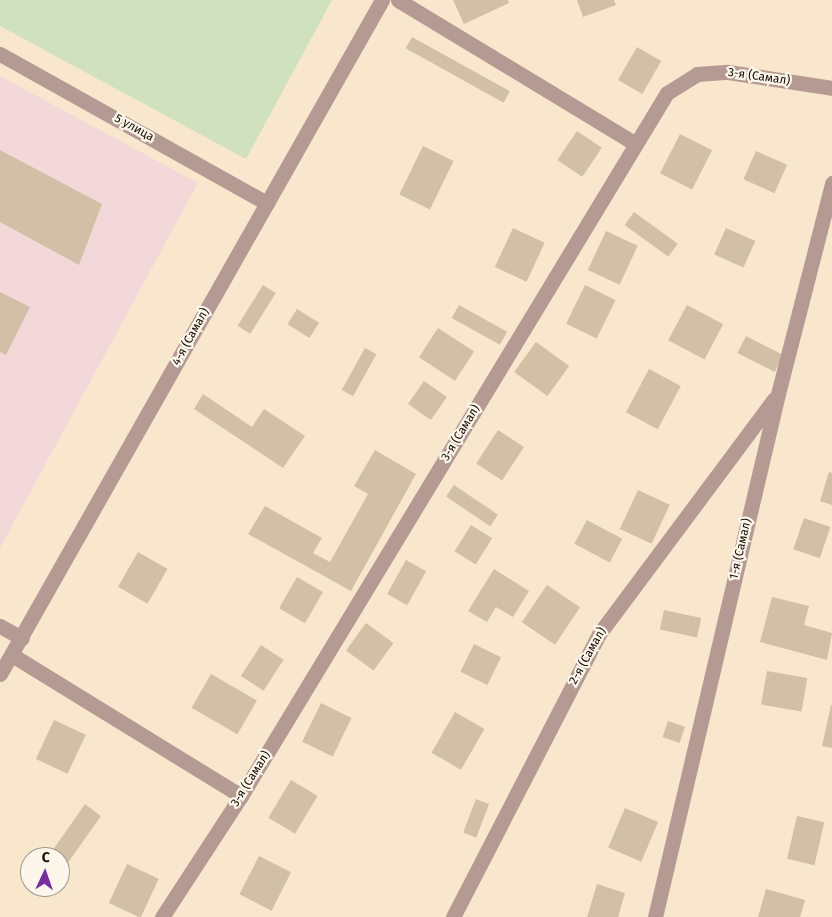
<!DOCTYPE html>
<meta charset="utf-8">
<style>
body{margin:0}
#map{position:relative;width:832px;height:917px;overflow:hidden;background:#f8e7cc;font-family:"Fira Sans",sans-serif}
div>[style]{position:absolute}
[style*='--x']{left:calc(var(--x)*1px);top:calc(var(--y)*1px);width:calc(var(--w)*1px);rotate:calc(var(--a)*1deg)}
.industrial>*{inset:0;background:#f3d8d9}
.green>*{inset:0;background:#cfe1be}
.building>*{inset:0;background:#d1c0a6;transform-origin:0 0}
.minor>*{height:15px;margin:-7.5px;padding:0 7.5px;transform-origin:7.5px;border-radius:7.5px;background:#b49a92}
span{translate:-50% -50%;white-space:nowrap;text-align:center;line-height:1.15;-webkit-text-stroke:4.5px #fdf6eb;paint-order:stroke}
.street-label{font-size:12px;color:#110b04}
.north{position:absolute;left:20px;top:847px;width:50px;height:50px;box-sizing:border-box;background:#fdf6eb;border:1px solid #9f988f;border-radius:50%;rotate:3deg;font-size:14px;font-weight:700;line-height:20px;text-align:center;color:#110b04}
.north::after{content:'';display:block;margin:auto;width:18px;height:22px;background:#772da0;clip-path:polygon(50% 0,100% 100%,50% 72%,0 100%)}
</style>
<div id="map">
<div class="industrial">
<div style="clip-path:polygon(0 76px,198px 183px,0 548px)"></div>
</div>
<div class="green">
<div style="clip-path:polygon(0 0,332px 0,246px 159px,0 26px)"></div>
</div>
<div class="building">
<div style="clip-path:polygon(453px 0,508px 0,509px 3px,464px 24px)"></div>
<div style="clip-path:polygon(577px 0,614px 0,616px 5px,583px 17px)"></div>
<div style="left:412px;top:37px;width:112px;height:13px;rotate:29deg"></div>
<div style="left:637px;top:47px;width:28px;height:38px;rotate:30deg"></div>
<div style="left:577px;top:131px;width:30px;height:35px;rotate:34deg"></div>
<div style="left:680px;top:134px;width:36px;height:44px;rotate:27deg"></div>
<div style="left:423px;top:146px;width:34px;height:54px;rotate:26deg"></div>
<div style="clip-path:polygon(0 150px,102px 204px,79px 265px,0 222px)"></div>
<div style="left:756px;top:151px;width:34px;height:31px;rotate:24deg"></div>
<div style="left:634px;top:212px;width:54px;height:16px;rotate:36deg"></div>
<div style="left:513px;top:228px;width:35px;height:43px;rotate:25deg"></div>
<div style="left:726px;top:228px;width:32px;height:29px;rotate:24deg"></div>
<div style="left:606px;top:231px;width:35px;height:43px;rotate:25deg"></div>
<div style="left:263px;top:285px;width:15px;height:48px;rotate:32deg"></div>
<div style="left:585px;top:285px;width:34px;height:43px;rotate:26deg"></div>
<div style="clip-path:polygon(0 292px,30px 307px,6px 355px,0 352px)"></div>
<div style="left:459px;top:305px;width:55px;height:15px;rotate:29deg"></div>
<div style="left:687px;top:305px;width:41px;height:40px;rotate:28deg"></div>
<div style="left:297px;top:309px;width:26px;height:18px;rotate:32deg"></div>
<div style="left:438px;top:328px;width:43px;height:35px;rotate:33deg"></div>
<div style="left:746px;top:336px;width:42px;height:19px;rotate:27deg"></div>
<div style="left:536px;top:342px;width:41px;height:37px;rotate:36deg"></div>
<div style="left:365px;top:348px;width:13px;height:48px;rotate:29deg"></div>
<div style="left:649px;top:369px;width:36px;height:49px;rotate:28deg"></div>
<div style="left:424px;top:381px;width:28px;height:28px;rotate:35deg"></div>
<div style="clip-path:polygon(203px 394px,252px 427px,264px 409px,305px 436px,283px 468px,194px 409px)"></div>
<div style="left:498px;top:430px;width:31px;height:40px;rotate:33deg"></div>
<div style="clip-path:polygon(375px 450px,416px 474px,351px 591px,248px 534px,265px 506px,322px 538px,313px 553px,330px 562px,368px 494px,354px 486px)"></div>
<div style="clip-path:polygon(829px 472px,832px 473px,832px 505px,820px 501px)"></div>
<div style="left:454px;top:485px;width:53px;height:14px;rotate:34deg"></div>
<div style="left:638px;top:490px;width:35px;height:43px;rotate:25deg"></div>
<div style="left:804px;top:518px;width:28px;height:33px;rotate:19deg"></div>
<div style="left:587px;top:520px;width:40px;height:27px;rotate:28deg"></div>
<div style="left:471px;top:525px;width:25px;height:31px;rotate:32deg"></div>
<div style="left:138px;top:552px;width:34px;height:40px;rotate:30deg"></div>
<div style="left:406px;top:560px;width:23px;height:39px;rotate:29deg"></div>
<div style="clip-path:polygon(494px 569px,529px 591px,513px 617px,496px 607px,487px 622px,468px 611px)"></div>
<div style="left:297px;top:577px;width:30px;height:36px;rotate:30deg"></div>
<div style="left:547px;top:585px;width:40px;height:45px;rotate:34deg"></div>
<div style="clip-path:polygon(772px 597px,809px 606px,804px 625px,832px 633px,827px 660px,760px 642px)"></div>
<div style="left:664px;top:610px;width:38px;height:20px;rotate:12deg"></div>
<div style="left:366px;top:623px;width:34px;height:34px;rotate:36deg"></div>
<div style="left:474px;top:644px;width:30px;height:31px;rotate:26deg"></div>
<div style="left:261px;top:645px;width:27px;height:37px;rotate:33deg"></div>
<div style="left:767px;top:671px;width:41px;height:34px;rotate:10deg"></div>
<div style="left:211px;top:674px;width:53px;height:39px;rotate:30deg"></div>
<div style="left:321px;top:703px;width:34px;height:43px;rotate:26deg"></div>
<div style="clip-path:polygon(831px 705px,832px 705px,832px 748px,822px 746px)"></div>
<div style="left:455px;top:712px;width:34px;height:47px;rotate:30deg"></div>
<div style="left:54px;top:720px;width:35px;height:43px;rotate:25deg"></div>
<div style="left:668px;top:721px;width:18px;height:17px;rotate:19deg"></div>
<div style="left:291px;top:780px;width:31px;height:44px;rotate:31deg"></div>
<div style="left:476px;top:799px;width:14px;height:36px;rotate:21deg"></div>
<div style="clip-path:polygon(85px 804px,101px 816px,62px 871px,60px 857px,48px 857px)"></div>
<div style="left:625px;top:808px;width:36px;height:43px;rotate:23deg"></div>
<div style="left:797px;top:816px;width:28px;height:44px;rotate:13deg"></div>
<div style="left:259px;top:856px;width:36px;height:43px;rotate:27deg"></div>
<div style="left:127px;top:864px;width:35px;height:43px;rotate:25deg"></div>
<div style="clip-path:polygon(597px 884px,625px 893px,618px 917px,587px 917px)"></div>
<div style="clip-path:polygon(766px 889px,805px 900px,800px 917px,758px 917px)"></div>
</div>
<div class="minor">
<div style="--x:398;--y:0;--w:278;--a:31.2"></div>
<div style="--x:0;--y:54;--w:306;--a:29.2"></div>
<div style="--x:0;--y:626;--w:25;--a:29"></div>
<div style="--x:12;--y:655;--w:269;--a:31.6"></div>
<div style="--x:0;--y:674;--w:775;--a:-60.46"></div>
<div style="--x:162;--y:917;--w:145;--a:-56.9"></div>
<div style="--x:241;--y:796;--w:822;--a:-58.79"></div>
<div style="--x:667;--y:93;--w:36;--a:-32"></div>
<div style="--x:697;--y:74;--w:31;--a:-4"></div>
<div style="--x:728;--y:72;--w:105;--a:8.7"></div>
<div style="--x:453;--y:917;--w:318;--a:-62.7"></div>
<div style="--x:599;--y:634;--w:293;--a:-53.3"></div>
<div style="--x:655;--y:917;--w:537;--a:-76.77"></div>
<div style="--x:778;--y:394;--w:218;--a:-75.6"></div>
</div>
<div class="street-label">
<span style="left:759px;top:77px;rotate:8deg">3-я (Самал)</span>
<span style="left:134px;top:128px;rotate:29deg">5 улица</span>
<span style="left:191px;top:337px;rotate:-61deg">4-я (Самал)</span>
<span style="left:461px;top:433px;rotate:-59deg">3-я (Самал)</span>
<span style="left:741px;top:549px;rotate:-77deg">1-я (Самал)</span>
<span style="left:588px;top:656px;rotate:-61deg">2-я (Самал)</span>
<span style="left:251px;top:779px;rotate:-58deg">3-я (Самал)</span>
</div>
<div class="north">С</div>
</div>
